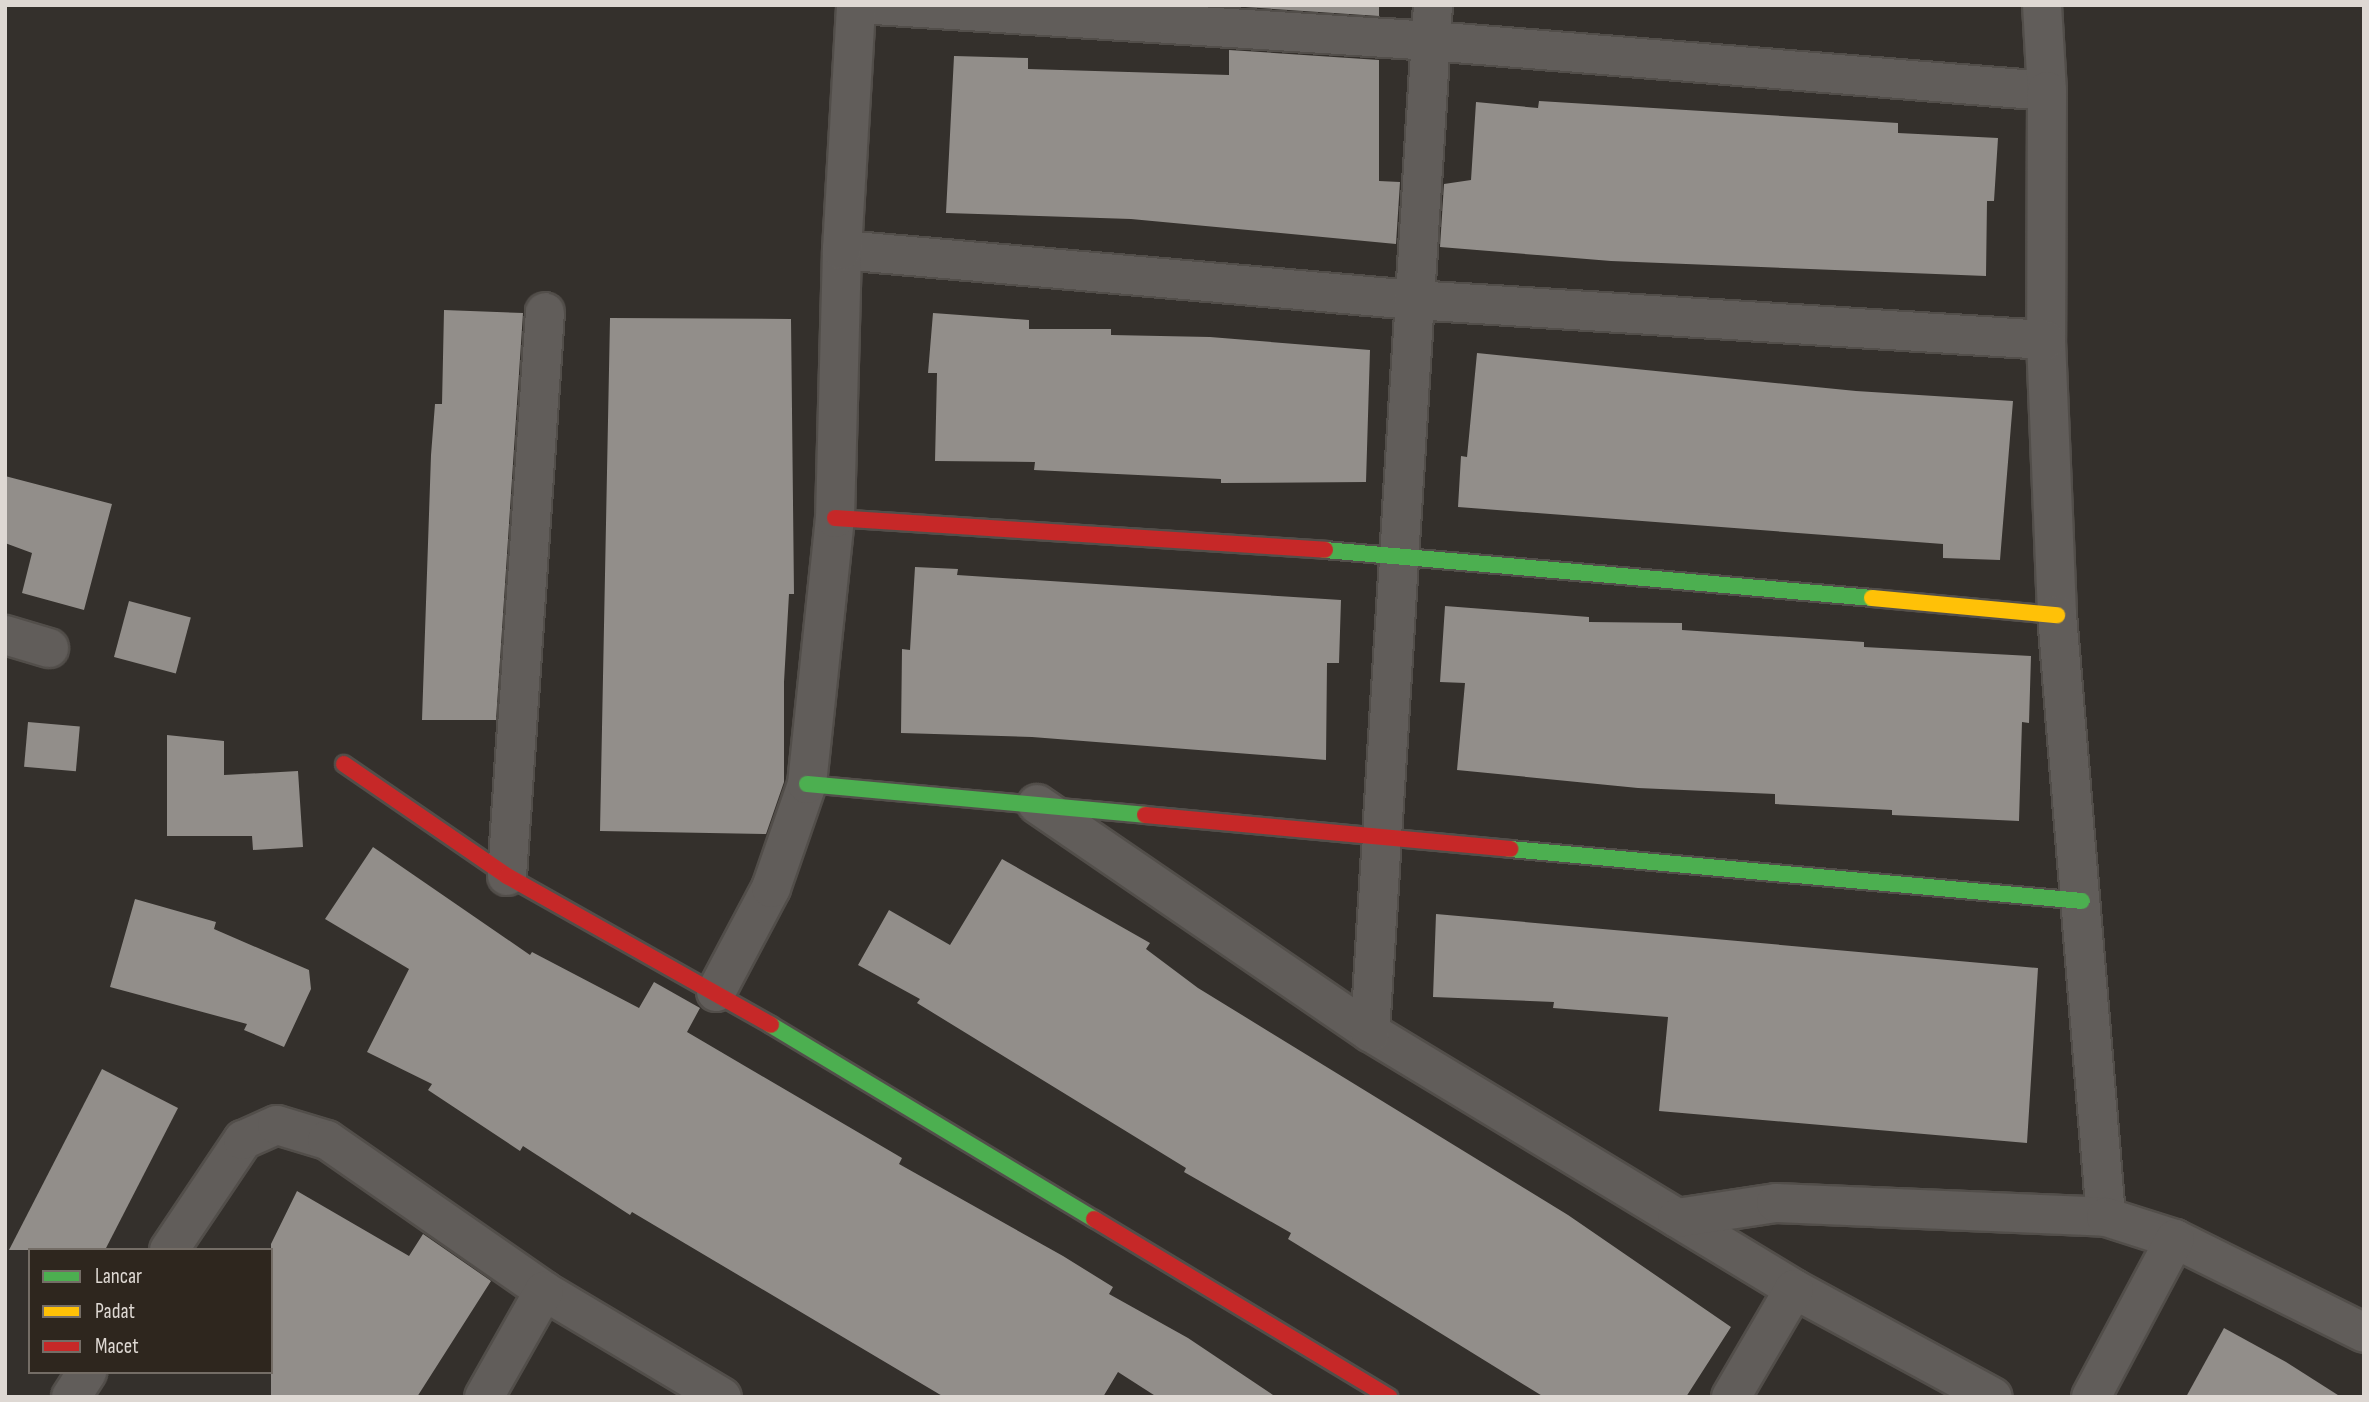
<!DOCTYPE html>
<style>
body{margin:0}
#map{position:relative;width:2369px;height:1402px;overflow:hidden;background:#34302c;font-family:"Sofia Sans Condensed",sans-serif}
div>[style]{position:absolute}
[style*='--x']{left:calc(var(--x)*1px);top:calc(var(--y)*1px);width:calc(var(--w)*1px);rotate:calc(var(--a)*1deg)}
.building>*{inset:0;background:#928e8a;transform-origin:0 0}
.roads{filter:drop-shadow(2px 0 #524e4a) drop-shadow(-2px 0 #524e4a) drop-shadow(0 2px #524e4a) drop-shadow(0 -2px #524e4a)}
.street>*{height:38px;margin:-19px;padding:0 19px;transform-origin:19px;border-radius:19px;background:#615d5a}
.fast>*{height:16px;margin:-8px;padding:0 8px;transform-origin:8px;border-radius:8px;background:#4caf50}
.slow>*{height:16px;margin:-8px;padding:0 8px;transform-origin:8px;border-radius:8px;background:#ffc107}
.jam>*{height:16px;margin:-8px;padding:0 8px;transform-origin:8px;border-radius:8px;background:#c62828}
span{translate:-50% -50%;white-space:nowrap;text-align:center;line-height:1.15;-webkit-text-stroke:7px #2e261e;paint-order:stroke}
.frame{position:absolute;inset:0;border:7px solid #ded8d3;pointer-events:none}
.legend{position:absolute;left:28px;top:1248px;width:245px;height:126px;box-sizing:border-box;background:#2e261e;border:2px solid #746d66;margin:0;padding:9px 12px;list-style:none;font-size:21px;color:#ded8d3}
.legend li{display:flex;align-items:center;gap:14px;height:35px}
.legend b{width:35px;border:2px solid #746d66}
</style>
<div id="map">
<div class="building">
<div style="clip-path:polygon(1230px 5px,1379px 5px,1379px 16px,1230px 6px)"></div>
<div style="clip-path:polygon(1229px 50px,1379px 60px,1379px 181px,1400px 182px,1396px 244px,1131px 219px,946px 213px,954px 56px,1028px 58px,1028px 69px,1229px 75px)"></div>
<div style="clip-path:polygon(1539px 101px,1898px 123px,1898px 133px,1998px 138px,1994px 201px,1987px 201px,1986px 276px,1611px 261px,1440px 247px,1444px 184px,1471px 180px,1476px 102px,1538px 108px)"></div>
<div style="clip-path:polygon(444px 310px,523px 313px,496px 720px,422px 720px,431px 455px,435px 404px,442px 404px)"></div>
<div style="clip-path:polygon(933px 313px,1029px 320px,1029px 329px,1111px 329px,1111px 335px,1210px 337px,1370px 350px,1366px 482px,1221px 483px,1221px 479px,1034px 470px,1035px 462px,935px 461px,937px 373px,928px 373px)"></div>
<div style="clip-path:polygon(610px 318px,791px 319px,794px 594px,789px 594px,784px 682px,784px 782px,766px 834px,600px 831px)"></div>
<div style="clip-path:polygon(1477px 353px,1856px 391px,2013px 401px,2000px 560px,1943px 558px,1943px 544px,1458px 507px,1461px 456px,1467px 457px)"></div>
<div style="clip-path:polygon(5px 476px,112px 504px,84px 610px,22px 593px,32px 553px,5px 543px)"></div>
<div style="clip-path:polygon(915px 567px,958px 569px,957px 575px,1341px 600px,1339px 663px,1327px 663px,1326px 760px,1032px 737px,901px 733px,902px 649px,910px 650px)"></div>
<div style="left:129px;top:601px;width:64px;height:58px;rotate:15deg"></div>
<div style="clip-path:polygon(1445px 606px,1589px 617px,1589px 622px,1682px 623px,1682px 630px,1864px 642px,1864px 647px,2031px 656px,2029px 723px,2022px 722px,2019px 821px,1892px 815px,1892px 810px,1775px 804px,1775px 794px,1638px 788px,1457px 770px,1465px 683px,1440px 682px)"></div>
<div style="left:28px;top:722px;width:52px;height:45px;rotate:5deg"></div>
<div style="clip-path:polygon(167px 735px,224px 741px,224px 775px,298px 771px,303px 847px,253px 850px,252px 836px,167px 836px)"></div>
<div style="clip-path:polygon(373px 847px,530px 955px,532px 952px,639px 1008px,654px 982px,700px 1008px,687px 1032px,902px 1158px,899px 1164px,1063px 1256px,1113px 1287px,1109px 1294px,1188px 1338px,1276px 1397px,1157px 1397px,1118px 1372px,1103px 1397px,944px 1397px,632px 1212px,630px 1215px,523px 1146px,520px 1151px,428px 1090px,432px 1084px,367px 1052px,409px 969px,325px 919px)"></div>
<div style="clip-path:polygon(1002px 859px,1150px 943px,1146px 949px,1198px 988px,1568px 1215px,1731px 1327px,1686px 1397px,1544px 1397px,1288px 1239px,1291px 1233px,1184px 1172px,1186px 1168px,917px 1003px,920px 999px,858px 965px,889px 910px,950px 945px)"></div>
<div style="clip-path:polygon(135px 899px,216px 922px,214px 929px,309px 970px,311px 989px,284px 1047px,244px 1030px,247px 1024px,110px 987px)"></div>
<div style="clip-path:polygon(1436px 914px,2038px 968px,2027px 1143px,1659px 1111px,1668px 1017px,1553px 1008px,1554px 1002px,1433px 997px)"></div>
<div style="clip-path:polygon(102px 1069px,178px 1108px,105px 1250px,9px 1250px)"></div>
<div style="clip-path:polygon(297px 1191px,409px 1256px,423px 1234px,491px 1281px,417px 1397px,271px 1397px,271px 1244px)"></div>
<div style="clip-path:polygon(2224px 1328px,2286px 1362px,2341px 1397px,2186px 1397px)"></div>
</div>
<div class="roads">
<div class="street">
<div style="--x:875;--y:5;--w:557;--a:3.7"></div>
<div style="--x:1431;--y:41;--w:618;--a:4.64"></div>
<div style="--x:2042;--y:5;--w:86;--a:86.7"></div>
<div style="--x:2047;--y:91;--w:249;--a:90.2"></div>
<div style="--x:2046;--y:340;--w:275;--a:87.7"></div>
<div style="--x:2057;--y:615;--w:604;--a:85.35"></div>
<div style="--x:842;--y:250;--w:574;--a:5"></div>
<div style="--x:1414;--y:300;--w:633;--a:3.62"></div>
<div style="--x:5;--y:635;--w:46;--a:16.5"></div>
<div style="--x:1037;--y:804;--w:404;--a:34.4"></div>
<div style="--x:1370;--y:1032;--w:496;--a:31.2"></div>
<div style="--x:1794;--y:1289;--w:226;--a:28.5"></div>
<div style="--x:507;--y:876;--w:565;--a:-86.15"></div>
<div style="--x:716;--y:992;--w:118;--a:-62.1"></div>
<div style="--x:771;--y:888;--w:110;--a:-70.9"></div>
<div style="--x:807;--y:784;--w:267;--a:-84"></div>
<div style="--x:835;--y:518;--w:268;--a:-88.5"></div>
<div style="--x:842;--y:250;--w:245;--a:-86.7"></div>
<div style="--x:1370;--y:1032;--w:1029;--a:-86.49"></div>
<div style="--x:1677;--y:1218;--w:100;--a:-8.6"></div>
<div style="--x:1776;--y:1203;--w:330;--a:2.4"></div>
<div style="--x:2106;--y:1217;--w:72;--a:17.7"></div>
<div style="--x:2175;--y:1239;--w:211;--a:26.4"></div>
<div style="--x:169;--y:1250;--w:133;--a:-56.1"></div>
<div style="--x:243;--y:1140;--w:37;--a:-24"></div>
<div style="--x:277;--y:1125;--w:52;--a:16.7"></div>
<div style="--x:327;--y:1140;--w:264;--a:34.8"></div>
<div style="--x:544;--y:1291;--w:207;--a:30.8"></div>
<div style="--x:71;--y:1397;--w:30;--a:-57"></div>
<div style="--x:484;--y:1397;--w:122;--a:-60.5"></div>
<div style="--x:1731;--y:1397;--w:125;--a:-59.7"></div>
<div style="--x:2091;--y:1397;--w:179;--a:-62"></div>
</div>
<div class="fast">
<div style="--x:1325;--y:550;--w:549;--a:5.01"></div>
<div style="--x:807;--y:784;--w:339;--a:5.2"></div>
<div style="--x:1510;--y:849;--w:574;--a:5.19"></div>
<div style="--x:771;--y:1025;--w:377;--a:31"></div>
</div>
<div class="slow">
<div style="--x:1872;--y:598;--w:186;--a:5.3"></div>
</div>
<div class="jam">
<div style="--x:835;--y:518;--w:491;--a:3.7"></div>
<div style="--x:344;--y:764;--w:198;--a:34.5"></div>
<div style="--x:507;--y:876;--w:303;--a:29.4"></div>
<div style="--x:1145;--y:815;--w:367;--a:5.3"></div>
<div style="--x:1094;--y:1219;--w:345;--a:31.1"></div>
</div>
</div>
<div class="frame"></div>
<ul class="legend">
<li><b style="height:9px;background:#4caf50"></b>Lancar</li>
<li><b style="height:9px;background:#ffc107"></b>Padat</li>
<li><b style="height:9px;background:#c62828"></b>Macet</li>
</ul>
</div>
